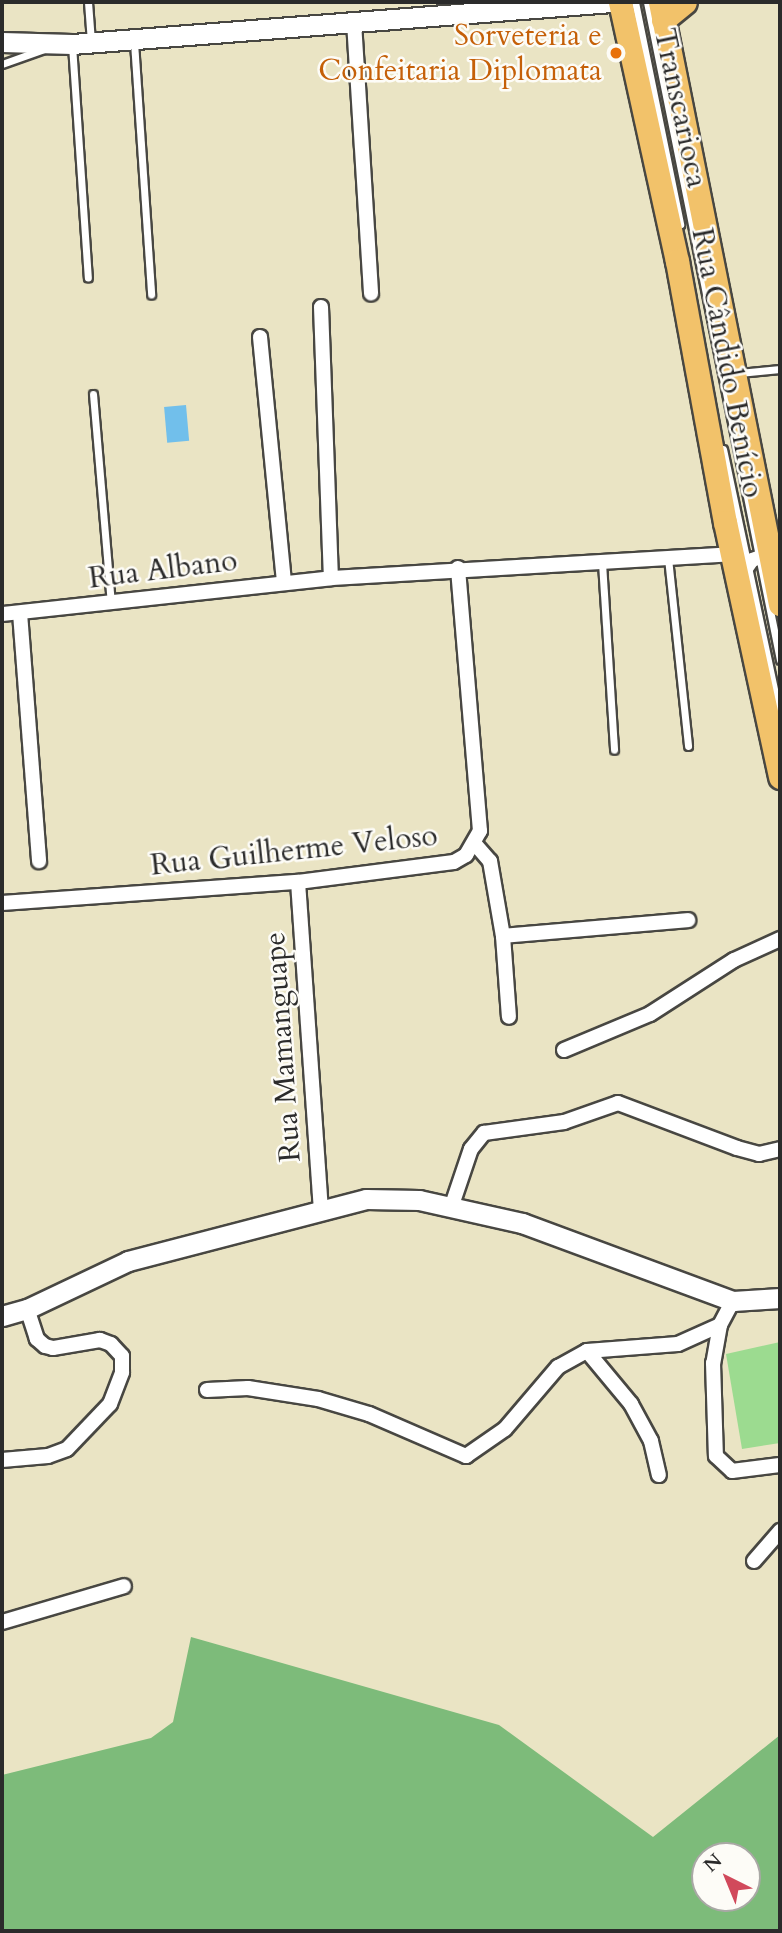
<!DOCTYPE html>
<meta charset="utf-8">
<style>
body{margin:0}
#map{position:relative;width:782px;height:1933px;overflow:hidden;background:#eae4c4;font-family:Cardo,serif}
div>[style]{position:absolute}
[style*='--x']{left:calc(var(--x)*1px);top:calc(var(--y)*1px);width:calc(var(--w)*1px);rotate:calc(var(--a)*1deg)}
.green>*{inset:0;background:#9cdb90}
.forest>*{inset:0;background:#7dbb7a}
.water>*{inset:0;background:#71bfeb;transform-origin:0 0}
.roads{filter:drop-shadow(2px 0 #484742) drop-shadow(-2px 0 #484742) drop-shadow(0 2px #484742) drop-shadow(0 -2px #484742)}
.service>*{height:7px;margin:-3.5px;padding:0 3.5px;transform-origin:3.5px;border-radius:3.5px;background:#fff}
.minor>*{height:14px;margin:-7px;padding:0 7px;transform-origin:7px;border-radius:7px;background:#fff}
.tertiary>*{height:19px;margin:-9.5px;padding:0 9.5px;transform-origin:9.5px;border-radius:9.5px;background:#fff}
.primary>*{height:23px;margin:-11.5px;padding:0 11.5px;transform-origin:11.5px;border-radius:11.5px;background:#f2c26a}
.dots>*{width:19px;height:19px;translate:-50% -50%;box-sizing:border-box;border:4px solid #fdfcf7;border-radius:50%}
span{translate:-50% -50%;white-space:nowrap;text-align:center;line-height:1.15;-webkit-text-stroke:5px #fdfcf7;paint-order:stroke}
.food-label{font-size:30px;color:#c56008}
.right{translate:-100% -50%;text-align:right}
.street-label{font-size:30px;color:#2b2b2b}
.frame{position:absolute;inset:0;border:4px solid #2b2b2b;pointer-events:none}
.north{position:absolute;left:691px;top:1842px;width:70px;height:70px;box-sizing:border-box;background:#fdfcf7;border:2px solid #a9a8a5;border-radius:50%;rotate:317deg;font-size:19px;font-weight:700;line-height:28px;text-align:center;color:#2b2b2b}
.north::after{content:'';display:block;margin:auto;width:24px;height:32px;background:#d1495b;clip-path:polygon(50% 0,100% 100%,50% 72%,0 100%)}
</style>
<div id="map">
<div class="green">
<div style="clip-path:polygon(780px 1342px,780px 1443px,742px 1449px,726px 1354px)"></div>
</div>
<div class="forest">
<div style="clip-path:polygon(evenodd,191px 1637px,499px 1725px,653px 1837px,780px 1735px,780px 1931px,2px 1931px,2px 1775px,151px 1738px,173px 1722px,191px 1637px,705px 1856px,747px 1856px,747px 1898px,705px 1898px,705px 1856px)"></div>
</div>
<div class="water">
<div style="left:186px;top:405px;width:36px;height:22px;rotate:85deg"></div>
</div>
<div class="roads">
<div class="service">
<div style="--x:88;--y:2;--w:40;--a:85.7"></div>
<div style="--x:635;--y:2;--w:227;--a:78.5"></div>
<div style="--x:647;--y:2;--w:671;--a:78.57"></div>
<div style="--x:134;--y:42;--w:253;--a:86.1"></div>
<div style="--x:72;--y:45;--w:233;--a:86.1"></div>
<div style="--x:2;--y:64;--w:45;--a:-19.7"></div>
<div style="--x:739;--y:373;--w:41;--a:-5.6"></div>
<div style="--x:93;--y:394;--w:209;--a:85.1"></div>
<div style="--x:723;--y:449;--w:275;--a:78"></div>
<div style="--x:668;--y:558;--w:189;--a:83.9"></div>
<div style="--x:602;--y:563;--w:187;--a:86.3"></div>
</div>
<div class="minor">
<div style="--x:354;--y:22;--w:272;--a:86.4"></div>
<div style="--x:321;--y:307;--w:271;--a:87.9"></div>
<div style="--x:260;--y:337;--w:247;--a:84.4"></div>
<div style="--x:738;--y:580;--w:24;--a:-55"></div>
<div style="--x:752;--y:560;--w:27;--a:-20"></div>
<div style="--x:20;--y:613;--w:249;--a:85.6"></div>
<div style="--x:2;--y:614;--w:331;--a:-6.2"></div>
<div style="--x:331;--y:578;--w:402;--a:-3.4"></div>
<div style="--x:475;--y:844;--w:23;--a:49"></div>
<div style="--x:490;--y:861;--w:76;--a:80.2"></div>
<div style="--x:503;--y:936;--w:81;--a:85.8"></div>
<div style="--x:298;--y:882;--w:327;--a:86"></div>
<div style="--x:2;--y:903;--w:297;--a:-4.1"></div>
<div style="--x:298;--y:882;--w:157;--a:-7.3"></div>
<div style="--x:454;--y:862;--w:14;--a:-30"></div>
<div style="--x:466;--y:855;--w:28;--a:-60"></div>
<div style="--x:480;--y:831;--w:264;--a:-94.8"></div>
<div style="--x:503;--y:936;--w:186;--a:-4.9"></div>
<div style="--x:564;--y:1050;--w:93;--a:-22.7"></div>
<div style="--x:650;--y:1014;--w:100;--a:-32.7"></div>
<div style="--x:734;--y:960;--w:51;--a:-24.5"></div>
<div style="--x:452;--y:1205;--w:59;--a:-71.3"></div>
<div style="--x:471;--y:1149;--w:21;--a:-51"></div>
<div style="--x:484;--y:1133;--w:81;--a:-7.8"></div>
<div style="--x:564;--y:1122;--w:57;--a:-19.4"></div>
<div style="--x:618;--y:1103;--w:127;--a:20.7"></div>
<div style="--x:737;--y:1148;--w:23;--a:15"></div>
<div style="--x:759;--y:1154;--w:22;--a:-13"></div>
<div style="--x:720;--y:1325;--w:39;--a:100"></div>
<div style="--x:713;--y:1363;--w:93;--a:88.2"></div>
<div style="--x:716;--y:1456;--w:22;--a:43"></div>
<div style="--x:732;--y:1471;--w:48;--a:-7.1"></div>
<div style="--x:587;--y:1351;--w:69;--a:50.3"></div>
<div style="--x:631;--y:1404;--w:42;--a:61.6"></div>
<div style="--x:651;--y:1441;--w:35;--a:77"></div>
<div style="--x:207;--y:1390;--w:41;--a:-2.8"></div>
<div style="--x:248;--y:1388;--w:71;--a:8.9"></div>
<div style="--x:318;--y:1399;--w:53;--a:16.4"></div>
<div style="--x:369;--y:1414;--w:106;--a:23.4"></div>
<div style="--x:466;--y:1456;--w:47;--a:-34.7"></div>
<div style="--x:505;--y:1429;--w:82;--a:-49.5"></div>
<div style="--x:558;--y:1367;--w:33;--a:-29"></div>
<div style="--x:587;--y:1351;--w:91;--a:-4.4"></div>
<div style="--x:678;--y:1344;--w:46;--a:-24.3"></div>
<div style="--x:720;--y:1325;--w:27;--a:-62"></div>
<div style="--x:2;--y:1460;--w:46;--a:-5"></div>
<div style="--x:48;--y:1456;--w:20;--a:-20"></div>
<div style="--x:67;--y:1449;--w:62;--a:-46.3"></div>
<div style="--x:110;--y:1404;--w:34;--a:-69"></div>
<div style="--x:122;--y:1372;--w:16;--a:-90"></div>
<div style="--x:122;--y:1356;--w:16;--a:-133"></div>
<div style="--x:111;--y:1344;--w:12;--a:-160"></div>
<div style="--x:100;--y:1340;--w:48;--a:170.3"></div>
<div style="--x:53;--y:1348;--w:8;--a:-166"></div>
<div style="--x:45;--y:1346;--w:11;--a:-139"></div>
<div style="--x:37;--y:1339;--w:32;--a:-108"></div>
<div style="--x:754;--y:1561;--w:40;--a:-49"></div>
<div style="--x:2;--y:1622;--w:127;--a:-16.4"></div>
</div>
<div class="tertiary">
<div style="--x:2;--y:42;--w:70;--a:1.6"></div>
<div style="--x:72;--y:44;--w:542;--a:-4.45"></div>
<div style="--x:2;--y:1316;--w:26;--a:-16"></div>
<div style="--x:27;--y:1309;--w:112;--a:-25.4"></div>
<div style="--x:128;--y:1261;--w:246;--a:-14.6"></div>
<div style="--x:366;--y:1199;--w:53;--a:1.1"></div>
<div style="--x:419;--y:1200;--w:106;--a:12.6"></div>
<div style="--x:522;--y:1223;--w:225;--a:20.3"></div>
<div style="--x:733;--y:1301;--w:47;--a:-3.7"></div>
</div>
<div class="primary">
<div style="--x:620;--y:2;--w:265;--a:77.6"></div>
<div style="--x:677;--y:261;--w:265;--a:79.6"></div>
<div style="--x:725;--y:522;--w:261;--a:77.8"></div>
<div style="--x:660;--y:2;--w:614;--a:78.73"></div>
<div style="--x:663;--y:20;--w:28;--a:-39"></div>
</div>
</div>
<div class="dots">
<div style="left:616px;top:53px;background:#e8710a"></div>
</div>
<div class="food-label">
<span class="right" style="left:602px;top:53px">Sorveteria e<br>Confeitaria Diplomata</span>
</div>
<div class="street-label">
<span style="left:680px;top:108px;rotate:78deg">Transcarioca</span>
<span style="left:727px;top:363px;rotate:79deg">Rua Cândido Benício</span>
<span style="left:163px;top:570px;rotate:-7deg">Rua Albano</span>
<span style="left:294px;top:851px;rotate:-6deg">Rua Guilherme Veloso</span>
<span style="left:283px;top:1047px;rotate:-94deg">Rua Mamanguape</span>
</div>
<div class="frame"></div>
<div class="north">N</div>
</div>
